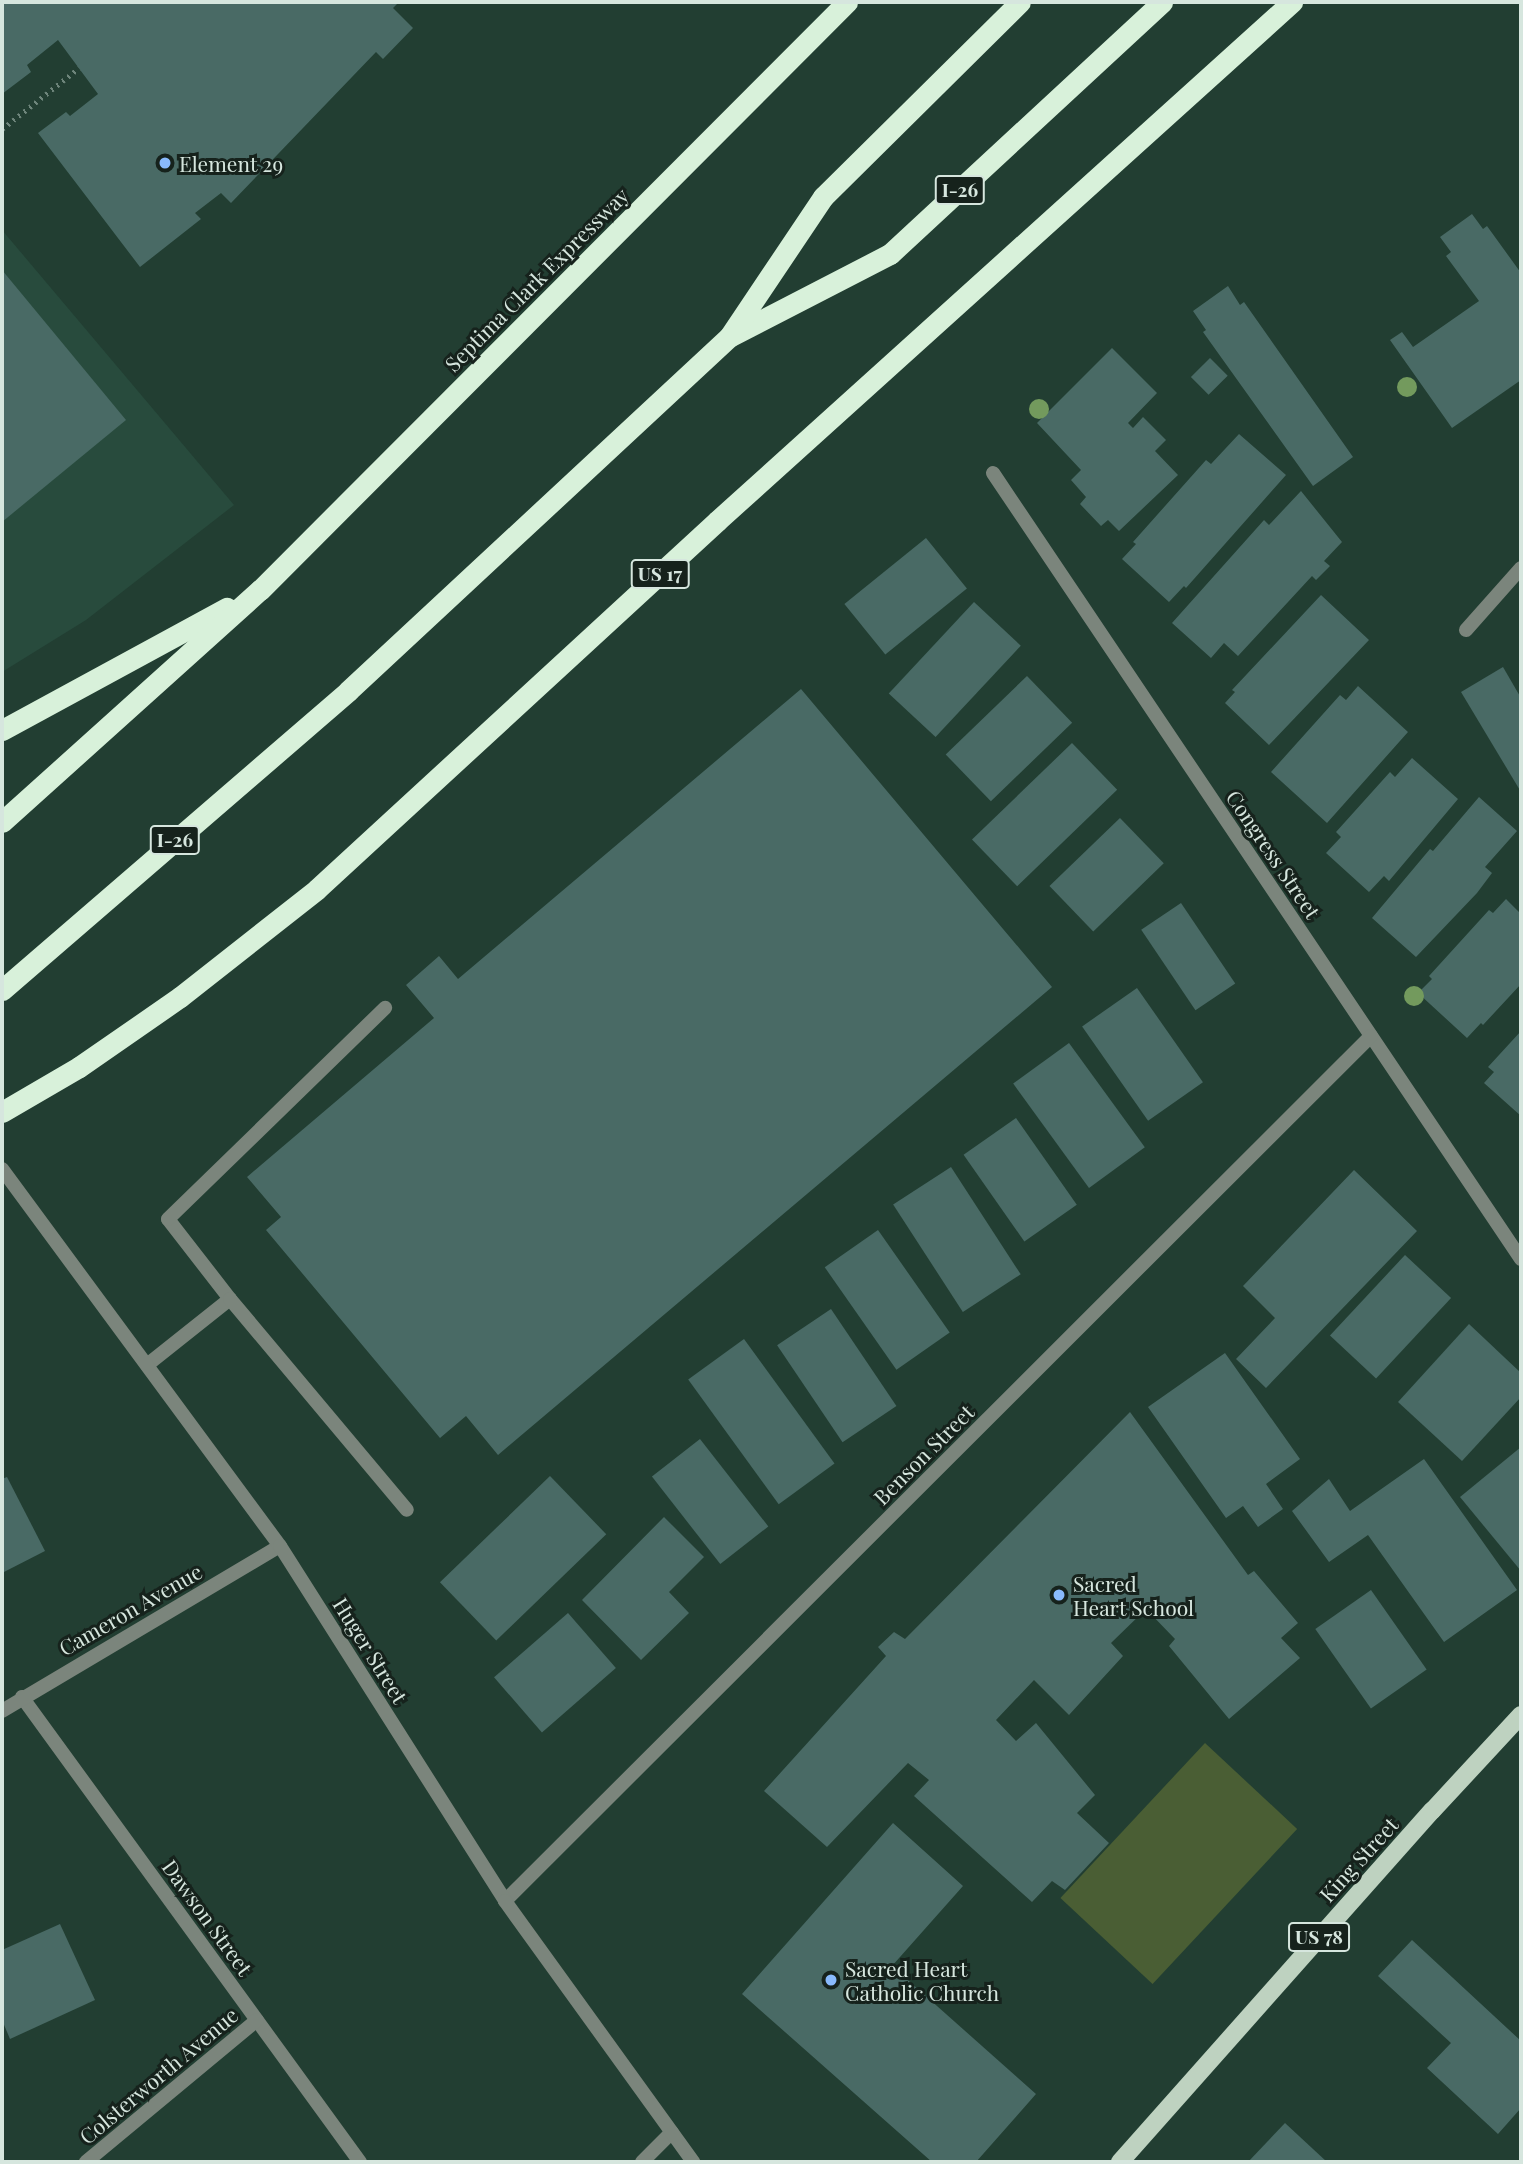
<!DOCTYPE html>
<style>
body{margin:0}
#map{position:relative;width:1523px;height:2164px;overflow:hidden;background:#223e32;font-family:"Playfair Display",serif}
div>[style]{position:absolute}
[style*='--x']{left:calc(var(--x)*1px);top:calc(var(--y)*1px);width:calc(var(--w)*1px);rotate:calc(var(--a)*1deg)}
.built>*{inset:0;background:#284b3d}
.green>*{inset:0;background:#4a5e34;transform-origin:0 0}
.building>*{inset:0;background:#496a65;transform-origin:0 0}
.path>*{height:4.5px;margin-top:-2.25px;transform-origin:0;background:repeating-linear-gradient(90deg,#6e857b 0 2px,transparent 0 7px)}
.service>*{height:14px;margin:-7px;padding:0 7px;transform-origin:7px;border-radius:7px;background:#7b857c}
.minor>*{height:14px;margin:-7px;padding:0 7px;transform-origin:7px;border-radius:7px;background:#7b857c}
.tertiary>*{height:14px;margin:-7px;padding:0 7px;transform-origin:7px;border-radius:7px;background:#7b857c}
.primary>*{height:18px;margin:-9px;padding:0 9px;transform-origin:9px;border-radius:9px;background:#bed2c0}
.motorway>*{height:21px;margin:-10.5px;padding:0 10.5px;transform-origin:10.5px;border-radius:10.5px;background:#d8f1da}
.trees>*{width:20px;height:20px;margin:-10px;border-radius:50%;background:#739a5d}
.dots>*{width:19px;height:19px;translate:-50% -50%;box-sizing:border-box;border:4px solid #16221c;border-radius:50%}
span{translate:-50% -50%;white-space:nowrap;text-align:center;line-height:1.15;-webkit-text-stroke:6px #16221c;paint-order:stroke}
.shield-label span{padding:2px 5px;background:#16221c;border:2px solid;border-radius:5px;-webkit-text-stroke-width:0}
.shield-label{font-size:19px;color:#d6e6de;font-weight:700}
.poi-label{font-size:21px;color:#d6e6de}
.left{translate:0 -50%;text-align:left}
.street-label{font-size:21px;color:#d6e6de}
.frame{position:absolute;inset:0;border:4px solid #d6e6de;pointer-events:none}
</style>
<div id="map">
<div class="built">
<div style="clip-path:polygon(2px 230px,234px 505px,86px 620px,2px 672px)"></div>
</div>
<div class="green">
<div style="left:1205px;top:1743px;width:126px;height:212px;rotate:43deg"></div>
</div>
<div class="building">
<div style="clip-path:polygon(2px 2px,399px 2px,393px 8px,413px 28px,383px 59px,376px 52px,231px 203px,221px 193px,195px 213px,201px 219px,140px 267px,38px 133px,66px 112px,70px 116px,98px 94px,58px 40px,27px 65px,31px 72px,2px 94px)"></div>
<div style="clip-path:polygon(1472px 214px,1483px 229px,1487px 226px,1521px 273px,1521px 380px,1452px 428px,1390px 340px,1402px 332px,1413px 347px,1479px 301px,1446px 256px,1451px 252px,1440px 237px)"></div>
<div style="clip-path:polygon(2px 270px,126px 420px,2px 522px)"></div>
<div style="clip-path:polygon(1228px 286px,1240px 305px,1244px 302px,1353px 457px,1313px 486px,1203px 332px,1206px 330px,1193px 311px)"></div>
<div style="clip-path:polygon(1112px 348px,1157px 393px,1128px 423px,1133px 428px,1143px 417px,1166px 440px,1155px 451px,1178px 475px,1119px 531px,1108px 520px,1101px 526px,1080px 504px,1086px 497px,1071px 480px,1081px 470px,1037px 423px)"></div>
<div style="left:1210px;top:358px;width:25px;height:27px;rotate:45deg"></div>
<div style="clip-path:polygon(1239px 434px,1286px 475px,1186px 588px,1184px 586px,1169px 602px,1122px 559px,1136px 544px,1133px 542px,1206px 460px,1211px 464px)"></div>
<div style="clip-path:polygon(1301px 491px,1342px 542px,1324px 561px,1330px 566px,1316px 580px,1312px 576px,1238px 656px,1224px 643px,1211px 658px,1172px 623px,1264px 520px,1269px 525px)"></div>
<div style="left:926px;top:538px;width:65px;height:105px;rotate:51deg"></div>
<div style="clip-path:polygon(1321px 595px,1369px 640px,1269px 745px,1225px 703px,1235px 692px,1232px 690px)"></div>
<div style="left:974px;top:602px;width:64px;height:125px;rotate:43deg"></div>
<div style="clip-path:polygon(1503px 667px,1521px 698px,1521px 792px,1461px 692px)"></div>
<div style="left:1027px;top:676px;width:65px;height:113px;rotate:46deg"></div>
<div style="clip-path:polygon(1358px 686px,1408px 732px,1327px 823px,1271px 772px,1340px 695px,1346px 700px)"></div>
<div style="clip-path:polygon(801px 689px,1052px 987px,498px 1455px,466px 1416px,440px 1438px,266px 1230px,281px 1217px,247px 1177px,434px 1018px,406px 985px,439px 956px,458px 979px)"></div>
<div style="left:1072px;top:743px;width:65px;height:139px;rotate:46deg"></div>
<div style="clip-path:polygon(1412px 758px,1458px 799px,1389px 881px,1384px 876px,1369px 892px,1326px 853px,1341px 837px,1336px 832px,1390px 772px,1395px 777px)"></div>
<div style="clip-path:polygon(1479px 797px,1517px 831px,1485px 867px,1492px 873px,1477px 893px,1416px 957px,1372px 918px,1430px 849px,1433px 851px)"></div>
<div style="left:1120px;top:818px;width:63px;height:98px;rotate:46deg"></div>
<div style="clip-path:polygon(1506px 899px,1521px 914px,1521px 984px,1483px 1025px,1481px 1023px,1467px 1038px,1418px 993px,1432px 979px,1429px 976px,1489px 910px,1493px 913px)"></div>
<div style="left:1181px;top:903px;width:97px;height:48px;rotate:56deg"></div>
<div style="left:1137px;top:988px;width:115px;height:67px;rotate:55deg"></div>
<div style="clip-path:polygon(1521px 1031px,1521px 1116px,1484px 1083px,1494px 1072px,1488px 1067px)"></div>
<div style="left:1069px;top:1043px;width:129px;height:69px;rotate:54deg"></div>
<div style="left:1016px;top:1118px;width:106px;height:64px;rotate:55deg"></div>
<div style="left:951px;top:1167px;width:128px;height:69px;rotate:57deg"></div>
<div style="clip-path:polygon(1354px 1170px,1417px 1231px,1266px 1388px,1236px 1359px,1275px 1318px,1243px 1286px)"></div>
<div style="left:878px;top:1230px;width:125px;height:65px;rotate:55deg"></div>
<div style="left:1405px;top:1255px;width:63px;height:110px;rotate:43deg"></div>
<div style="left:831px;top:1309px;width:117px;height:65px;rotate:56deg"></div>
<div style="clip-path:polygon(1469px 1324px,1521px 1373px,1521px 1397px,1462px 1461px,1398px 1402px)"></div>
<div style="left:744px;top:1339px;width:154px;height:69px;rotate:54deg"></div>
<div style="clip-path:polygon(1225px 1353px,1300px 1459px,1266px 1484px,1283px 1509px,1258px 1527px,1243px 1506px,1226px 1518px,1148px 1407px)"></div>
<div style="clip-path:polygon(1130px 1412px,1248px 1575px,1254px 1571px,1298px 1623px,1281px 1638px,1300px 1658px,1229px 1719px,1169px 1646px,1175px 1639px,1146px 1609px,1111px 1643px,1123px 1656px,1069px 1715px,1034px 1680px,996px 1720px,1016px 1741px,1036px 1723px,1095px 1795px,1077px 1813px,1109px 1843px,1065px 1890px,1052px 1881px,1032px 1902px,914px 1796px,929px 1780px,908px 1763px,827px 1847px,764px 1791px,886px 1656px,878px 1647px,894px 1632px,905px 1639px)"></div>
<div style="left:700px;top:1439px;width:111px;height:61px;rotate:52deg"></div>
<div style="clip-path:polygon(1521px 1447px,1521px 1571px,1460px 1497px)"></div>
<div style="clip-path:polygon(1424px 1459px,1517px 1590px,1444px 1642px,1368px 1535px,1329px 1562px,1292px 1511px,1329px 1479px,1350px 1511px)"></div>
<div style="left:550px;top:1476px;width:81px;height:153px;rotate:46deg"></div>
<div style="clip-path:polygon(7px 1477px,45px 1551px,2px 1573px,2px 1479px)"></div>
<div style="clip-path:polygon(664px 1517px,704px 1557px,669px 1592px,689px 1613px,641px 1660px,582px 1600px)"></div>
<div style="left:1371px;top:1590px;width:97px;height:68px;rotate:55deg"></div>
<div style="left:568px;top:1613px;width:73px;height:98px;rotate:49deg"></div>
<div style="clip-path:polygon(893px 1823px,963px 1886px,892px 1966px,1036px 2094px,976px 2162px,932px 2162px,742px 1994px)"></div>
<div style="clip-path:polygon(60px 1924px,95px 2000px,10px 2039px,2px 2020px,2px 1950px)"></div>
<div style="clip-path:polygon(1412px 1940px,1521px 2041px,1521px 2108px,1498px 2134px,1427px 2068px,1451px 2043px,1378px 1976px)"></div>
<div style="clip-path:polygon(1285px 2123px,1327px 2162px,1248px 2162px)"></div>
</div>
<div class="path">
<div style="--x:2;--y:129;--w:98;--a:-38.4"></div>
</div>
<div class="service">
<div style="--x:230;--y:1299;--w:101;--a:-127.8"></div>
<div style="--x:168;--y:1219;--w:303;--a:-44.2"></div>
<div style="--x:147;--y:1365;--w:106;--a:-38.5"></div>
<div style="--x:230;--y:1299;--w:275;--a:50"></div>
</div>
<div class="minor">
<div style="--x:993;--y:473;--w:947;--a:56.11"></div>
<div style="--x:1466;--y:630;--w:83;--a:-48.4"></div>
<div style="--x:22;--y:1697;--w:575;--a:53.99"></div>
<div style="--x:2;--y:1711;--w:323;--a:-30.7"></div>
<div style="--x:505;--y:1901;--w:1224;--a:-44.97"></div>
<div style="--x:86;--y:2162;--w:222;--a:-39.7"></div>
<div style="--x:642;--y:2162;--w:42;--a:-45"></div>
</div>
<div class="tertiary">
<div style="--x:2;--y:1169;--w:468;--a:53.6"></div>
<div style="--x:280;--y:1546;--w:420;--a:57.6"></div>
<div style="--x:505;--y:1901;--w:322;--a:54.2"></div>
</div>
<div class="primary">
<div style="--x:1120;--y:2162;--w:470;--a:-48.4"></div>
<div style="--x:1432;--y:1811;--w:131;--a:-47.2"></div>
</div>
<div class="motorway">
<div style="--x:731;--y:336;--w:179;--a:-27.3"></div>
<div style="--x:890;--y:254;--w:371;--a:-42.8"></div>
<div style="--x:2;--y:730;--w:256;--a:-28.5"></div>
<div style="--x:2;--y:822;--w:347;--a:-42"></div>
<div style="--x:260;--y:590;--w:831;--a:-45.05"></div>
<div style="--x:2;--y:990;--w:457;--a:-40.8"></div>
<div style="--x:348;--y:691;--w:520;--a:-42.9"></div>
<div style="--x:729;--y:337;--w:169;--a:-56.1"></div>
<div style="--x:823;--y:197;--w:277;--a:-44.7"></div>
<div style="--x:2;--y:1112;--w:89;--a:-30.3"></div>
<div style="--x:79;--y:1067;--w:123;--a:-34.7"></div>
<div style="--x:180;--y:997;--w:174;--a:-38.2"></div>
<div style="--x:317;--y:889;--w:544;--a:-42.61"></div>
<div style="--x:717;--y:521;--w:775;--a:-42.07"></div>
</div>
<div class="trees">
<div style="left:1407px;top:387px"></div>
<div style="left:1039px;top:409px"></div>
<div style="left:1414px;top:996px"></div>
</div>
<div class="dots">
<div style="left:165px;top:163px;background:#89bafc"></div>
<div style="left:1059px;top:1595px;background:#89bafc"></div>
<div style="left:831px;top:1980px;background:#89bafc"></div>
</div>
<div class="shield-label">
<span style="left:960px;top:190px">I-26</span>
<span style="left:660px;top:574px">US 17</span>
<span style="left:175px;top:840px">I-26</span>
<span style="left:1319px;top:1937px">US 78</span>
</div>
<div class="poi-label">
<span class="left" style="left:179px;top:163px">Element 29</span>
<span class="left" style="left:1073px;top:1595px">Sacred<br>Heart School</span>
<span class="left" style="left:845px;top:1980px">Sacred Heart<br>Catholic Church</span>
</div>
<div class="street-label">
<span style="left:536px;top:279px;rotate:-45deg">Septima Clark Expressway</span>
<span style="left:1274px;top:854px;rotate:56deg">Congress Street</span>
<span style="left:923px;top:1454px;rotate:-45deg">Benson Street</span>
<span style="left:130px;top:1609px;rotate:-30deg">Cameron Avenue</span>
<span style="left:371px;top:1650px;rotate:58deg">Huger Street</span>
<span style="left:1358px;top:1859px;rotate:-48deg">King Street</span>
<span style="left:208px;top:1917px;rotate:54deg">Dawson Street</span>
<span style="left:158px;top:2075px;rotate:-40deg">Colsterworth Avenue</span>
</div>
<div class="frame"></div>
</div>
